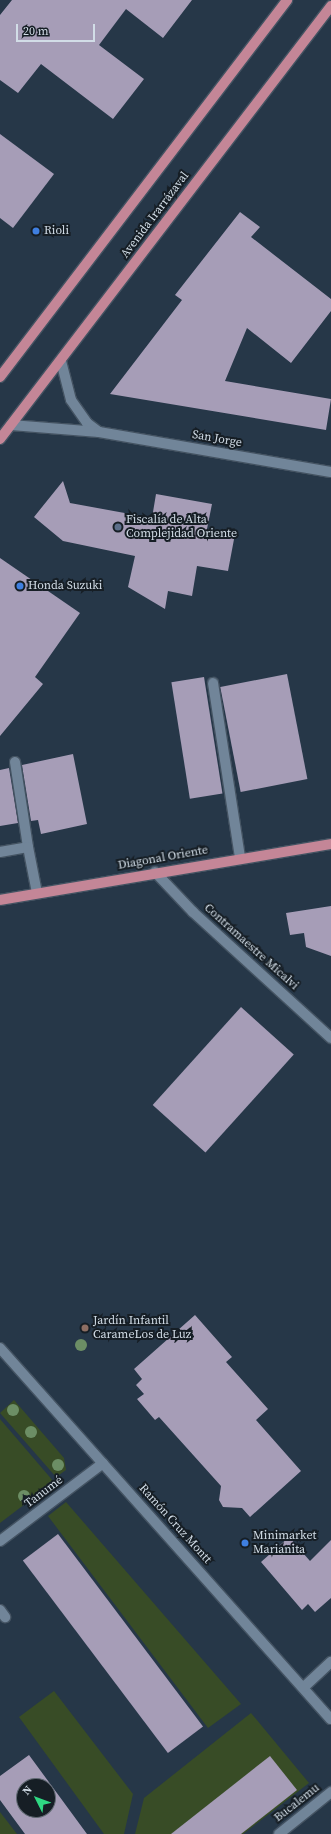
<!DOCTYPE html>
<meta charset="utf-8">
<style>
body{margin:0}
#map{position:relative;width:331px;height:1834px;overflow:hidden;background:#263748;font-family:"Source Serif 4",serif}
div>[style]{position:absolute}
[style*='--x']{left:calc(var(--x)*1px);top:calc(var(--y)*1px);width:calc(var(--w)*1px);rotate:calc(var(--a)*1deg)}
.green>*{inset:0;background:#384c26}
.building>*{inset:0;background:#a69db7;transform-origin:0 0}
.roads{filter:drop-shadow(1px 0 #445362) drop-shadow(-1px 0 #445362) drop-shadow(0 1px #445362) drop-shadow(0 -1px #445362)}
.minor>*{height:10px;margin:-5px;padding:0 5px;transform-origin:5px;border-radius:5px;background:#718599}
.major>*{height:10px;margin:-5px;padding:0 5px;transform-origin:5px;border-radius:5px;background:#c48697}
.trees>*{width:12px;height:12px;margin:-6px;border-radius:50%;background:#6c8e65}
.dots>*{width:11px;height:11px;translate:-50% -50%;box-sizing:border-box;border:2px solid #161e25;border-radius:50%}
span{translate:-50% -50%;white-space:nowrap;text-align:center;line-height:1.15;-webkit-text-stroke:4px #161e25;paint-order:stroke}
.street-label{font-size:12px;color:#d2dde7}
.poi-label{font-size:12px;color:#d2dde7}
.left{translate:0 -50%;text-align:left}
.north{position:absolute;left:16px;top:1778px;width:40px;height:40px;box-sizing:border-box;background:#161e25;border:1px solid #616a73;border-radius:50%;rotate:312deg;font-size:11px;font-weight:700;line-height:16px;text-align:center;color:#d2dde7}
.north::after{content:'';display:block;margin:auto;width:14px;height:18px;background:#2fd883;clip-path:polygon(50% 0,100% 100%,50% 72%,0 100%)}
.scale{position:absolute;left:16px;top:24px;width:79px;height:18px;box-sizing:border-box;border:2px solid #d2dde7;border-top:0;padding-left:5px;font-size:12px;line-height:14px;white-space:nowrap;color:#d2dde7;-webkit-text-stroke:3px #161e25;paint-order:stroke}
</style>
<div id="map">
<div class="green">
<div style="clip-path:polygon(14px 1400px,64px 1458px,66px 1470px,56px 1477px,0 1413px)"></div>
<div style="clip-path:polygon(0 1419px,54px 1482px,0 1523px)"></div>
<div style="clip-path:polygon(66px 1502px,241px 1704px,208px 1728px,48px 1516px)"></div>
<div style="clip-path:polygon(54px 1691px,133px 1794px,124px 1834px,104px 1834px,19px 1717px)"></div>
<div style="clip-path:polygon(251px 1713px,309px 1783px,243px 1834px,135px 1834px,144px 1798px)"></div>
<div style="clip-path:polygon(0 1812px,17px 1834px,0 1834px)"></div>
</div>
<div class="building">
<div style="clip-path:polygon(12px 0,192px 0,163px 38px,126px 9px,99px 45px,144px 79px,113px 119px,41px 64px,18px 93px,0 80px,0 15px)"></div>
<div style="clip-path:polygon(0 134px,54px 174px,13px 228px,0 218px)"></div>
<div style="clip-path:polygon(240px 212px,260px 227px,251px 237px,331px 299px,331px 311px,291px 363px,247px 328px,225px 381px,331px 399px,326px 430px,110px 394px,182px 300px,175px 295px)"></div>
<div style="clip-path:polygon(63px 481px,70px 503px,152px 518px,156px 494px,212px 504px,207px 529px,235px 534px,228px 571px,197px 566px,192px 596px,168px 591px,165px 609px,128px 587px,135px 556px,63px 541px,34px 517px)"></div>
<div style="clip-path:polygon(0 558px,80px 613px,35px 677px,43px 684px,0 736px)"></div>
<div style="left:287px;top:674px;width:107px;height:68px;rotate:79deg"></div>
<div style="left:204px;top:677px;width:118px;height:33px;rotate:81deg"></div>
<div style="clip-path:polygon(73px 754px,87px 824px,41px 834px,38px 820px,31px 821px,22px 765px)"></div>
<div style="clip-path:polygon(9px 768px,18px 823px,0 826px,0 770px)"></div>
<div style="clip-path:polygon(331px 906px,331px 956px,306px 947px,304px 933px,290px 935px,286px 913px)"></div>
<div style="left:241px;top:1007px;width:71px;height:132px;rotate:42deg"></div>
<div style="clip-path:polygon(195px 1315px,232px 1357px,226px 1362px,268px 1409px,256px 1420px,301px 1471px,250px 1517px,242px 1508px,223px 1507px,219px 1500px,221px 1486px,159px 1417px,155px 1420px,137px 1399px,144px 1394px,136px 1385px,142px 1379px,134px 1369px)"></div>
<div style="left:58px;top:1534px;width:241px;height:44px;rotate:53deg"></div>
<div style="clip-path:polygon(289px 1537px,310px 1561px,331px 1540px,331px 1598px,315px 1612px,308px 1604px,302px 1610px,261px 1562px)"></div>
<div style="clip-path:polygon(evenodd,29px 1755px,87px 1834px,25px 1834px,0 1800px,0 1776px,29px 1755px,24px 1786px,48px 1786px,48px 1810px,24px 1810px,24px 1786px)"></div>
<div style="clip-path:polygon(270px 1756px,297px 1790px,241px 1834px,171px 1834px)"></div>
</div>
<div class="roads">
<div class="minor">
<div style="--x:61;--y:361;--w:40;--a:75.6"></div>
<div style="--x:71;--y:400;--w:28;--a:55"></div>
<div style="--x:87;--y:423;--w:15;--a:37"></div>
<div style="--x:11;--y:425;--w:88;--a:4.5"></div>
<div style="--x:99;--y:432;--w:235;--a:9.8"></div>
<div style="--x:213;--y:683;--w:177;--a:81.2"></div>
<div style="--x:15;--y:762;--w:86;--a:81.3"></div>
<div style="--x:0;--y:852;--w:28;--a:-10"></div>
<div style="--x:28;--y:847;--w:47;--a:78.9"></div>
<div style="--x:155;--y:872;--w:55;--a:46.5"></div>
<div style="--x:193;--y:912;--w:187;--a:42.4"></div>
<div style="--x:0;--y:1348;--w:497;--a:48.3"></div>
<div style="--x:0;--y:1541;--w:129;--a:-37.1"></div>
<div style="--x:0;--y:1610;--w:9;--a:54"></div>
<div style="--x:304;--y:1687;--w:37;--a:-43"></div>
<div style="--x:279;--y:1834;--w:67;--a:-38.9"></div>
</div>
<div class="major">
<div style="--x:0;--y:377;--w:474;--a:-52.7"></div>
<div style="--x:0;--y:439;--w:545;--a:-52.6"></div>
<div style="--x:0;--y:900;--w:336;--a:-9.6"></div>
</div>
</div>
<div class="trees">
<div style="left:81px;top:1345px"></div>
<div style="left:13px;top:1410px"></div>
<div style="left:31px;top:1432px"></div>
<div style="left:58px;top:1465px"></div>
<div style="left:24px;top:1496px"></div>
</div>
<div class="dots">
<div style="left:36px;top:231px;background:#3f7fe0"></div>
<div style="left:118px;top:527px;background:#5c6f8a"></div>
<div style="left:20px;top:586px;background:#3f7fe0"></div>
<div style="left:85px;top:1328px;background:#8d6e63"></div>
<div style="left:245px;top:1543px;background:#3f7fe0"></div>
</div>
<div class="street-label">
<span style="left:155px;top:215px;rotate:-53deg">Avenida Irarrázaval</span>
<span style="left:217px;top:439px;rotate:10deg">San Jorge</span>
<span style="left:163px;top:858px;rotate:-10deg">Diagonal Oriente</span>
<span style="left:251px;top:947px;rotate:42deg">Contramaestre Micalvi</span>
<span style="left:44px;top:1492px;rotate:-37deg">Tanumé</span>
<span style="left:175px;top:1524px;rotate:48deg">Ramón Cruz Montt</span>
<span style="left:297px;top:1803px;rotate:-38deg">Bucalemu</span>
</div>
<div class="poi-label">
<span class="left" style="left:44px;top:231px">Rioli</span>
<span class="left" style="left:126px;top:527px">Fiscalía de Alta<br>Complejidad Oriente</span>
<span class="left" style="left:28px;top:586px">Honda Suzuki</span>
<span class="left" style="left:93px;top:1328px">Jardín Infantil<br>CarameLos de Luz</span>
<span class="left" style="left:253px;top:1543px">Minimarket<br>Marianita</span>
</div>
<div class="north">N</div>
<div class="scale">20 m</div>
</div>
